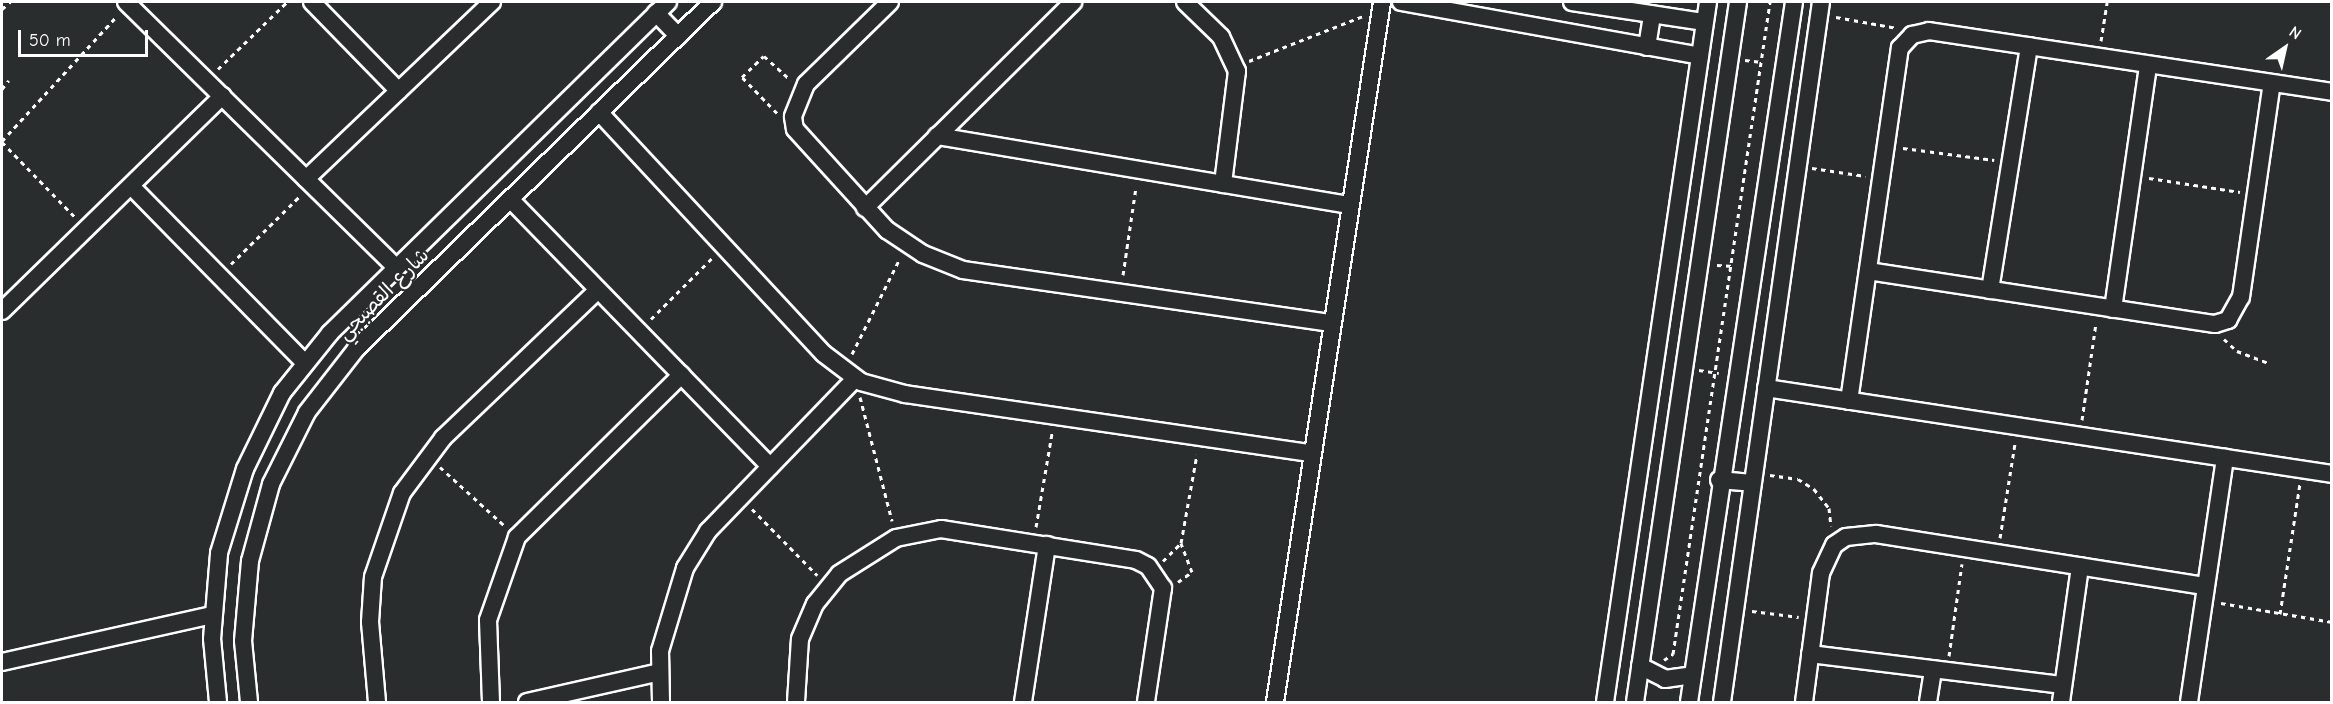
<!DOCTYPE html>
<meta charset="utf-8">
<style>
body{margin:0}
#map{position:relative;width:2333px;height:704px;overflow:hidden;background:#2a2d2e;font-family:"Comic Neue","Playpen Sans Arabic",sans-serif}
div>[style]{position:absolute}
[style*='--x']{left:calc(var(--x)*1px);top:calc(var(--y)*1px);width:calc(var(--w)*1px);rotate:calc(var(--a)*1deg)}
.path>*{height:3px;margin-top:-1.5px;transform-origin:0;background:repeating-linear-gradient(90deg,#fff 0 4.5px,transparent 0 9px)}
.roads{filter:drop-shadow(2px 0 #fff) drop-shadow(-2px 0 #fff) drop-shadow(0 2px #fff) drop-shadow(0 -2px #fff)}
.street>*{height:16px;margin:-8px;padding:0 8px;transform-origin:8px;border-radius:8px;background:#2a2d2e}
span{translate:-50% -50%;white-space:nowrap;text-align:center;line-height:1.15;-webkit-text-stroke:4.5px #2a2d2e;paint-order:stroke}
.street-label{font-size:20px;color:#fff}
.frame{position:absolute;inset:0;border:3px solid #fff;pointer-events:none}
.north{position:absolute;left:2255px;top:18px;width:60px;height:60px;-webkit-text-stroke:4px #2a2d2e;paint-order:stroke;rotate:34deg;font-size:16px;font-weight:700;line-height:24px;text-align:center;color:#fff}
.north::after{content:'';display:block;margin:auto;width:21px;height:27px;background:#fff;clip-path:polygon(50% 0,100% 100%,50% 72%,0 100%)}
.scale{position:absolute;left:18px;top:30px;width:130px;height:27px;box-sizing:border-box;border:3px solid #fff;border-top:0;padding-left:8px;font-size:18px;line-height:21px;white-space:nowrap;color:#fff;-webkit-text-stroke:4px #2a2d2e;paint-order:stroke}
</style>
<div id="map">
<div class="path">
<div style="--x:2;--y:9;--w:11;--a:-41"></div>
<div style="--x:1836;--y:17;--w:62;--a:10.2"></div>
<div style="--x:2101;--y:41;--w:39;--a:-81"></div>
<div style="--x:1745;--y:60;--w:17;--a:7"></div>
<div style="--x:1249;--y:61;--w:123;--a:-21.5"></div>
<div style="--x:218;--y:69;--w:96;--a:-44.2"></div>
<div style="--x:2;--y:89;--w:11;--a:-52"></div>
<div style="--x:777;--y:113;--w:50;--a:-134.2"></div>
<div style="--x:742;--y:77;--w:30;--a:-44"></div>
<div style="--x:764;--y:56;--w:36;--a:42"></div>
<div style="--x:2;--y:141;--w:170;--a:-47.4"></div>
<div style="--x:2;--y:142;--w:105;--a:45.8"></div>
<div style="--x:1903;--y:148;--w:92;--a:7.5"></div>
<div style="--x:1812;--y:168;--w:54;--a:8.6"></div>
<div style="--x:2149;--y:178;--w:92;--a:8.7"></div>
<div style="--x:231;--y:264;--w:98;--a:-44.6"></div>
<div style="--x:1717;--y:265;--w:17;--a:3"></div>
<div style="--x:1123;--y:275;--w:89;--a:-81.6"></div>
<div style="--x:651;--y:319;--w:86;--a:-45"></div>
<div style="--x:2224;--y:339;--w:18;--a:43"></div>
<div style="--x:2237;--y:351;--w:34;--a:21"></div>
<div style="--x:852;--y:354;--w:107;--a:-63.4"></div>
<div style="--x:1699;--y:370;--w:20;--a:9"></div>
<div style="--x:860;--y:397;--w:128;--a:75.5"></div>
<div style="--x:2082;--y:420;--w:98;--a:-81.8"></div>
<div style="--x:440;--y:467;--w:89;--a:42.3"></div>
<div style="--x:1770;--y:475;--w:28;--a:8"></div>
<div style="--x:1798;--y:479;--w:19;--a:32"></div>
<div style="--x:1814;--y:489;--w:24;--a:52"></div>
<div style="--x:1829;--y:508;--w:18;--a:84"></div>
<div style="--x:752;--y:509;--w:93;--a:45.4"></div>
<div style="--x:1036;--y:527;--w:95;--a:-80.3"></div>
<div style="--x:2000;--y:538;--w:96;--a:-81"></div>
<div style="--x:1163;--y:561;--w:25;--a:-45"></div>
<div style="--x:1181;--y:543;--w:90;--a:-79.8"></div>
<div style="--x:1178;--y:582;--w:17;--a:-36"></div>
<div style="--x:1192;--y:572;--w:31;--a:-111"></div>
<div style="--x:2221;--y:603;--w:113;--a:9.7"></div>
<div style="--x:1752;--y:611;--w:47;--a:7.3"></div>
<div style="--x:2280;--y:614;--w:132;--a:-81.3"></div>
<div style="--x:1949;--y:656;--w:93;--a:-82"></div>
<div style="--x:1664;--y:660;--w:11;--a:-34"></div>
<div style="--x:1673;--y:654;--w:659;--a:-81.54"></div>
</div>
<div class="roads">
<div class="street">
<div style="--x:126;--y:2;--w:378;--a:44.5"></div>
<div style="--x:312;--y:2;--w:124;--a:45.7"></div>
<div style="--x:890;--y:2;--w:117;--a:135.7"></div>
<div style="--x:806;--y:84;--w:35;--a:112"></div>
<div style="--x:793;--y:117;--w:12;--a:81"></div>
<div style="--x:795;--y:129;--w:137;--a:47.7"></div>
<div style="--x:887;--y:230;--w:43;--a:33.7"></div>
<div style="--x:923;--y:254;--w:43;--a:21.8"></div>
<div style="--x:963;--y:270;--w:372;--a:8.2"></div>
<div style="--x:1185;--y:2;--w:50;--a:44.2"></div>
<div style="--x:1221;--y:37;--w:38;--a:65"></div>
<div style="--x:1237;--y:71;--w:114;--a:97.1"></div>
<div style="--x:1401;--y:2;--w:304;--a:10.2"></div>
<div style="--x:1572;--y:2;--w:134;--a:8.6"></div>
<div style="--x:656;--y:13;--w:32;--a:46"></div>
<div style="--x:1647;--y:47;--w:33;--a:-81"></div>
<div style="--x:599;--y:112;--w:330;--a:47.1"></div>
<div style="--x:824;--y:354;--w:46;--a:37.1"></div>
<div style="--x:861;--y:382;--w:46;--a:15.3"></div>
<div style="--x:905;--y:394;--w:410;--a:8.3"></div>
<div style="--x:937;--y:136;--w:418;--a:9.5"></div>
<div style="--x:306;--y:179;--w:257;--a:-43.6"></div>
<div style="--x:131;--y:186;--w:248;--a:45.5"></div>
<div style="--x:510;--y:199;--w:373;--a:45.8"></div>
<div style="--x:865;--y:208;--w:293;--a:-44.7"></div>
<div style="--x:1868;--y:271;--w:351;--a:8.7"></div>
<div style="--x:2215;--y:324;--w:14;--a:-17"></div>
<div style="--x:2228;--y:320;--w:26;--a:-61"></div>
<div style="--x:2241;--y:297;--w:216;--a:-81.8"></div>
<div style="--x:1990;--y:290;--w:247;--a:-80.9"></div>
<div style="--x:2113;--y:309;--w:246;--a:-81.8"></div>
<div style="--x:2;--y:311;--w:308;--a:-44.3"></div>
<div style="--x:1766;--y:388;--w:572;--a:8.64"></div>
<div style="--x:1849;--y:401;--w:357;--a:-81.8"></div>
<div style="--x:1900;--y:48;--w:18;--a:-47"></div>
<div style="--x:1912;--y:35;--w:17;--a:-13"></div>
<div style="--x:1929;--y:31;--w:408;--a:8.6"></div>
<div style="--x:1719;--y:480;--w:33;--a:5"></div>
<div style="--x:1810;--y:654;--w:255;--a:7"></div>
<div style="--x:2;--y:662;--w:216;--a:-12.6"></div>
<div style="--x:1640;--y:666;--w:28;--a:27"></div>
<div style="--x:1665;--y:679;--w:28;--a:-8"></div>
<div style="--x:218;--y:702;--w:63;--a:-95.4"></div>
<div style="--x:212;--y:639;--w:86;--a:-85.3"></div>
<div style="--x:219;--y:553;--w:88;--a:-72.8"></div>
<div style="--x:245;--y:469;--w:85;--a:-64"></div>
<div style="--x:282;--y:393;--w:77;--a:-51.3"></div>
<div style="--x:330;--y:333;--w:473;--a:-44.4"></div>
<div style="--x:249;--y:702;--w:61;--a:-95.6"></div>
<div style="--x:243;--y:641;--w:80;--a:-85"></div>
<div style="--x:250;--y:561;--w:80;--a:-74.7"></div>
<div style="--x:271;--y:484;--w:80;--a:-63.4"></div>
<div style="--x:307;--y:412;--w:80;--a:-52.1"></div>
<div style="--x:356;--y:349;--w:498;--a:-44.2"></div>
<div style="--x:377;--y:702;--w:80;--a:-95"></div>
<div style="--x:370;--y:622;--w:45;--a:-86.2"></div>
<div style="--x:373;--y:577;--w:89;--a:-71"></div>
<div style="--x:402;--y:493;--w:69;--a:-53.3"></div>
<div style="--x:443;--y:438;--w:214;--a:-43.7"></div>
<div style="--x:491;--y:702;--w:82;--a:-92.1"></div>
<div style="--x:488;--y:620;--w:88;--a:-70.7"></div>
<div style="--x:517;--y:537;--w:231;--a:-44.6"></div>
<div style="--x:527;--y:702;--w:136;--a:-12.7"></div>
<div style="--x:661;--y:702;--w:51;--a:-91.1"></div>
<div style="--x:660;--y:651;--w:87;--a:-73.2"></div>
<div style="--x:685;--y:568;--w:44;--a:-58.1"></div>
<div style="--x:708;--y:531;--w:211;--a:-46"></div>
<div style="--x:796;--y:702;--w:63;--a:-86.4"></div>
<div style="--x:800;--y:639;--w:38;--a:-67"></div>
<div style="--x:815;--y:604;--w:38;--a:-51"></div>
<div style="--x:839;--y:574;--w:67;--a:-32.3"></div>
<div style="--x:896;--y:538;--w:46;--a:-11.3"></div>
<div style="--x:941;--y:529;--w:197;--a:9"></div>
<div style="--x:1136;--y:560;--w:13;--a:27"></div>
<div style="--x:1148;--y:566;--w:27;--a:56"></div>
<div style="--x:1163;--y:588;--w:115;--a:98.5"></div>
<div style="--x:1023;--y:702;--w:159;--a:-81.3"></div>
<div style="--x:1275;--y:702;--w:708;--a:-81.31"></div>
<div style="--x:1605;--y:702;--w:708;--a:-81.63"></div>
<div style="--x:1635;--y:702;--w:708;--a:-81.63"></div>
<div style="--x:1689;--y:702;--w:708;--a:-81.47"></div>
<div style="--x:1722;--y:702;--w:707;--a:-81.95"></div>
<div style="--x:1804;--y:702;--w:130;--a:-82.5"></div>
<div style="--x:1821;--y:573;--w:31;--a:-65"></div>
<div style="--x:1834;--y:545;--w:14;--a:-34"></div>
<div style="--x:1846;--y:537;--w:30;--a:-6"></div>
<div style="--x:1876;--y:534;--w:334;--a:9"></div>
<div style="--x:1928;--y:702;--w:33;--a:-81"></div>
<div style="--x:2061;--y:702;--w:137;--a:-82"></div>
<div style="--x:2189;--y:702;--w:247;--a:-81.6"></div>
</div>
</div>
<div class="street-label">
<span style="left:383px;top:294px;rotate:-45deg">شارع القصبجي</span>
</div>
<div class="frame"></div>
<div class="north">N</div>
<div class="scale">50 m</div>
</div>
